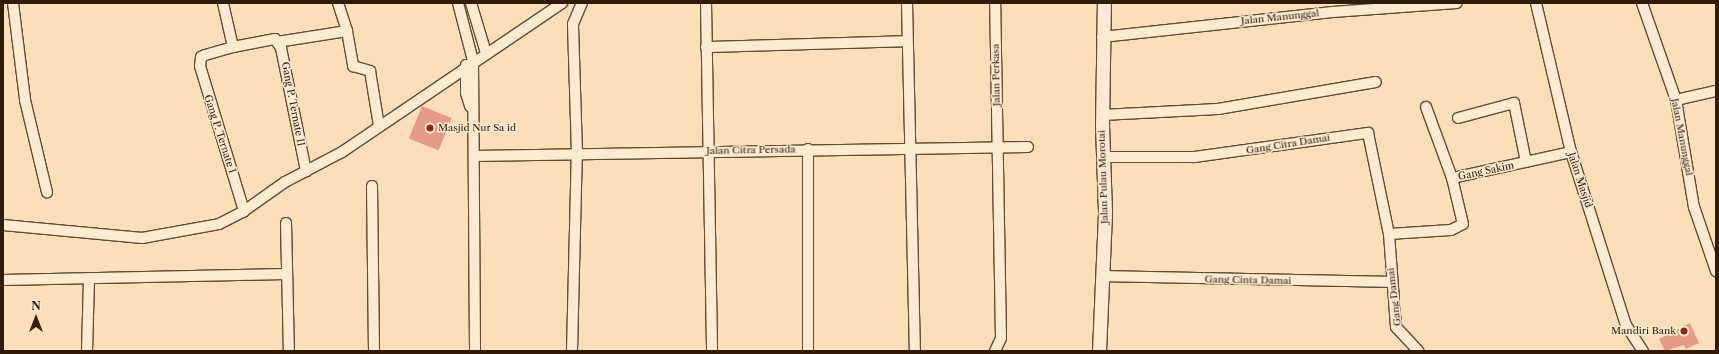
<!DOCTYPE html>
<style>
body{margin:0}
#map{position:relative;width:1719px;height:354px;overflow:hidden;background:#fbdfb8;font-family:"Libre Caslon Text",serif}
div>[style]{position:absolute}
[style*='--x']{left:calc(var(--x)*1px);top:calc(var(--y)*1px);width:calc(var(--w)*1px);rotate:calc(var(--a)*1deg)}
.building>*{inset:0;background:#e59a85;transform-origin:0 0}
.roads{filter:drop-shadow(1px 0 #624c34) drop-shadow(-1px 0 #624c34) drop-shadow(0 1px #624c34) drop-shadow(0 -1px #624c34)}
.minor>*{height:10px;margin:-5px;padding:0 5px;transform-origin:5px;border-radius:5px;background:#fcead1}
.tertiary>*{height:13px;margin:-6.5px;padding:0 6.5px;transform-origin:6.5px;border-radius:6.5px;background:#fcead1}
.dots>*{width:11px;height:11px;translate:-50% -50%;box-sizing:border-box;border:2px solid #fcead1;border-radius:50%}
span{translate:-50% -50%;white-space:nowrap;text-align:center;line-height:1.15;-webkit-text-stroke:3px #fcead1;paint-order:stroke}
.street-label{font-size:10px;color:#2f1b08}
.poi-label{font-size:10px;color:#2f1b08}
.left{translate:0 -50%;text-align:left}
.right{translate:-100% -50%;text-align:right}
.frame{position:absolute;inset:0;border:4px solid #2f1b08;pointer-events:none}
.north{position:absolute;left:16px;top:298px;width:40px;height:40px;-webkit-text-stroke:3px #fcead1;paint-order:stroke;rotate:0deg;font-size:11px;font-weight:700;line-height:16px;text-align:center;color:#2f1b08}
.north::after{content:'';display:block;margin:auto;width:14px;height:18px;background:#2f1b08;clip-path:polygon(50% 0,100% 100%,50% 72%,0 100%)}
</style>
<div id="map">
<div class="building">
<div style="left:422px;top:106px;width:32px;height:35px;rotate:22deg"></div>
<div style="clip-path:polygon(1690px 323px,1699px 343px,1686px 349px,1684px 345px,1665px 351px,1659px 339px)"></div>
</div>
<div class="roads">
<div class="minor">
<div style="--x:13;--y:3;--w:98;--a:82.9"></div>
<div style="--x:25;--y:100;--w:95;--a:76.6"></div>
<div style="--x:223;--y:3;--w:45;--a:77.2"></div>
<div style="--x:233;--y:47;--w:43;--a:-10.8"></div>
<div style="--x:275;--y:39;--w:11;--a:56"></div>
<div style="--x:281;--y:48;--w:126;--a:78.5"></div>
<div style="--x:338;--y:3;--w:29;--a:72"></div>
<div style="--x:458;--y:3;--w:60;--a:75.5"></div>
<div style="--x:473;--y:61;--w:290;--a:89.6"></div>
<div style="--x:471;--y:3;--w:52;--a:73.3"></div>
<div style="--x:706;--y:3;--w:348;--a:89"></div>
<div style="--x:907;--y:3;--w:348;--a:88.7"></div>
<div style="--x:1536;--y:3;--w:153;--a:76.8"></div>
<div style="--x:1571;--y:152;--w:182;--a:72.4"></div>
<div style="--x:1626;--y:325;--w:31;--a:57"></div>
<div style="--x:1642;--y:3;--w:103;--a:70.7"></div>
<div style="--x:1676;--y:100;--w:109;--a:80.5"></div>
<div style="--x:1694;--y:207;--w:68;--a:71"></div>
<div style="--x:1102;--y:37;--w:232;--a:-6.2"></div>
<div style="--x:1333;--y:12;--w:124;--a:-4.2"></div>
<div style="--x:277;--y:42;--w:71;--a:-8.9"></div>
<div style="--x:347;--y:31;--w:36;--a:80"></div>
<div style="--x:353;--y:66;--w:18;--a:16"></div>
<div style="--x:370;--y:71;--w:56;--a:80.7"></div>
<div style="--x:233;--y:47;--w:29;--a:164"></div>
<div style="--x:205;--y:55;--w:4;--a:153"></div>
<div style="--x:201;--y:57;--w:9;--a:96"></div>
<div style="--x:200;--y:66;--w:152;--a:73.1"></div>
<div style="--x:706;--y:47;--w:201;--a:-1.7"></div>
<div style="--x:466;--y:65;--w:28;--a:90"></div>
<div style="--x:466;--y:93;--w:14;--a:73"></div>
<div style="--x:1676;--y:100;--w:41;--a:-12.7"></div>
<div style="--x:1426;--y:107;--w:76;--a:69.9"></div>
<div style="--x:1102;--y:115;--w:116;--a:-3"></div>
<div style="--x:1218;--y:109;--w:160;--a:-9.7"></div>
<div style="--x:1458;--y:118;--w:58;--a:-15"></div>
<div style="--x:1514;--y:103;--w:60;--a:78.5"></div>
<div style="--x:808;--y:149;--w:202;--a:90"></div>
<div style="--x:474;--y:156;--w:554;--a:-0.93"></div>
<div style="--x:1104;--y:157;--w:90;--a:0"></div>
<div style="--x:1194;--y:157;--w:176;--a:-7.9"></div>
<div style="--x:1368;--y:133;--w:103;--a:78.3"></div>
<div style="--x:1389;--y:234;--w:93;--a:85.7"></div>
<div style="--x:1396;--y:327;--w:33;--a:47"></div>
<div style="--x:372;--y:186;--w:165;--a:89.3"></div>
<div style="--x:286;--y:223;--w:128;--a:88.7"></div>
<div style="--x:3;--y:225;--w:140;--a:5.3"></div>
<div style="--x:142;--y:238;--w:78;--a:-10.3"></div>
<div style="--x:219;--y:224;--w:28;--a:-27"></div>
<div style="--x:244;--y:211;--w:50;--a:-35.3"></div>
<div style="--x:285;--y:182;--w:64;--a:-27.8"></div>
<div style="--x:342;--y:152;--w:266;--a:-34.1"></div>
<div style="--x:1389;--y:234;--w:62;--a:-3.7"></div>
<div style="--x:1451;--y:230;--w:13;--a:-27"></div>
<div style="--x:1463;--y:224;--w:47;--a:-103.4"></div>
<div style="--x:1452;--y:178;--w:122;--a:-12.3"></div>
<div style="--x:1104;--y:276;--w:287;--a:1.2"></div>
<div style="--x:3;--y:280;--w:283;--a:-1.2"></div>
<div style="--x:87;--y:351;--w:73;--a:-88.4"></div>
<div style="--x:572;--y:351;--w:198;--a:-88.6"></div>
<div style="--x:577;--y:153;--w:129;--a:-91.8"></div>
<div style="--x:573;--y:24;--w:23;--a:-67"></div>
<div style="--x:995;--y:351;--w:14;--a:-65"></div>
<div style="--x:1001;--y:338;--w:335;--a:-91"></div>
</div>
<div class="tertiary">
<div style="--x:1099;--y:351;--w:140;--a:-87.5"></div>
<div style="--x:1105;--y:211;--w:85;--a:-92"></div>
<div style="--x:1102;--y:126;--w:123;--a:-89.1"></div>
</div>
</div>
<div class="dots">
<div style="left:430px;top:128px;background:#8f2418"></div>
<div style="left:1684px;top:331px;background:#8f2418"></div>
</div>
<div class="street-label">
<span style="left:1280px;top:17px;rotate:-6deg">Jalan Manunggal</span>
<span style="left:996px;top:75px;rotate:-91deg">Jalan Perkasa</span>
<span style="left:293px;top:104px;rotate:79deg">Gang P. Ternate II</span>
<span style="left:220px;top:134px;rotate:72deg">Gang P. Ternate I</span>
<span style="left:1682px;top:137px;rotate:79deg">Jalan Manunggal</span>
<span style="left:1288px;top:144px;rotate:-9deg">Gang Citra Damai</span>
<span style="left:751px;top:150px;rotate:-1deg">Jalan Citra Persada</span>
<span style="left:1486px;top:171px;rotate:-12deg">Gang Sakim</span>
<span style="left:1103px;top:177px;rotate:-92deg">Jalan Pulau Morotai</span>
<span style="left:1580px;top:180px;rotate:72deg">Jalan Masjid</span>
<span style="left:1248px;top:280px;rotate:1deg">Gang Cinta Damai</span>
<span style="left:1394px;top:297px;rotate:-97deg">Gang Damai</span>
</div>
<div class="poi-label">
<span class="left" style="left:438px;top:128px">Masjid Nur Sa id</span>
<span class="right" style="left:1676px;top:331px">Mandiri Bank</span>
</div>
<div class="frame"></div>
<div class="north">N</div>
</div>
